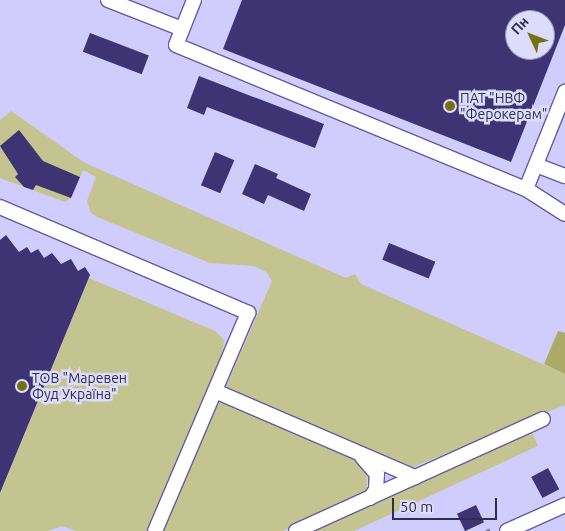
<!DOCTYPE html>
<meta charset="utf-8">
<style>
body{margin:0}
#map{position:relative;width:565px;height:531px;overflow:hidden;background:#d0ccfb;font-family:Ubuntu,sans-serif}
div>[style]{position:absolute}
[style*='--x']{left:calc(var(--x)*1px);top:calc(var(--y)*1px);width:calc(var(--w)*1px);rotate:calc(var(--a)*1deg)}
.green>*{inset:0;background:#c3c490}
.forest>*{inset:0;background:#abaa66}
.building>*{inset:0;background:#3e3373;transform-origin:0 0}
.path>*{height:2.5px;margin-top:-1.25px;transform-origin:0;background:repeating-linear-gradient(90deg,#837fa6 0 4px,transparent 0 8px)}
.roads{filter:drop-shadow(1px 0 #655ca0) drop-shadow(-1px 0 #655ca0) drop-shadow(0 1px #655ca0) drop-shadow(0 -1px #655ca0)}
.minor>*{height:14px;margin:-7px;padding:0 7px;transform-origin:7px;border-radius:7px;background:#fff}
.dots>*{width:14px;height:14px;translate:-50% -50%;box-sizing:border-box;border:2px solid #dddcfb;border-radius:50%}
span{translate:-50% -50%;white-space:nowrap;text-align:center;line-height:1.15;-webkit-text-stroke:5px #dddcfb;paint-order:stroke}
.poi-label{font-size:14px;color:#312e4c}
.left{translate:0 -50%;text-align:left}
.north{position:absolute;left:505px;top:10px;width:50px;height:50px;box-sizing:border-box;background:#dddcfb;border:1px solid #9896b5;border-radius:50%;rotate:313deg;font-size:14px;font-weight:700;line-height:20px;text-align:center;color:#312e4c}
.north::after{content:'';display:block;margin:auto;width:18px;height:22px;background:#737113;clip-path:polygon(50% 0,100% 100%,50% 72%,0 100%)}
.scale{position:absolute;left:392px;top:498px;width:105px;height:22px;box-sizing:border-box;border:2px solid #312e4c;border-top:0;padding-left:6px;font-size:15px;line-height:18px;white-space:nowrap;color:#312e4c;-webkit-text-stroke:4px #dddcfb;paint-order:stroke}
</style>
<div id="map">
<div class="green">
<div style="clip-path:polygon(11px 111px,85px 163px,346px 278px,355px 274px,361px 284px,565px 374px,565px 405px,413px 467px,225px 389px,272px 281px,266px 272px,254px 266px,210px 263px,97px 217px,91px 213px,87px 201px,96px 177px,83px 170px,71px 198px,65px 202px,0 178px,0 120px)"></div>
<div style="clip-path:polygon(89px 278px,215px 331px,224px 340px,222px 355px,146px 531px,76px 531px,62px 526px,48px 531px,0 531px,0 494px)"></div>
<div style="clip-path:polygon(220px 400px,350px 456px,366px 469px,367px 489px,356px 498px,283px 531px,163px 531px)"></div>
<div style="clip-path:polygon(531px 430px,538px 446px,354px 531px,308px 531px)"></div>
</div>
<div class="forest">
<div style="clip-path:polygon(558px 331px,565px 333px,565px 374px,544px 364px)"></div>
</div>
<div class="building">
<div style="clip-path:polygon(evenodd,242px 0,565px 0,565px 25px,511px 162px,223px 49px,242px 0,515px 20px,545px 20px,545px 50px,515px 50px,515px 20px)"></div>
<div style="left:90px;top:33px;width:63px;height:20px;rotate:21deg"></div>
<div style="clip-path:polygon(199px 76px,324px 124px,315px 148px,207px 107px,204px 115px,187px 108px)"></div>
<div style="clip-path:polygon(19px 130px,43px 161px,80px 177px,71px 198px,36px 185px,33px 190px,24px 187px,15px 177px,18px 174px,0 146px)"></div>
<div style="left:215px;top:152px;width:21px;height:36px;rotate:23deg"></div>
<div style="clip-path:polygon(255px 164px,278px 174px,276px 178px,311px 194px,304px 211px,268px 195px,264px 204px,242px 194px)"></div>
<div style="clip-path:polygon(6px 235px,19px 252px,27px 247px,31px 253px,38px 249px,44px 258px,52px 253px,61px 264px,71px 259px,78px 271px,85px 267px,90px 275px,0 493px,0 240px)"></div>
<div style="left:389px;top:243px;width:50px;height:18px;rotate:22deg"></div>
<div style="left:548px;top:468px;width:24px;height:19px;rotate:62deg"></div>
<div style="left:476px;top:505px;width:19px;height:21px;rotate:65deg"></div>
</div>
<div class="path">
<div style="--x:486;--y:531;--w:8;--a:-23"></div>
</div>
<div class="roads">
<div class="minor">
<div style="--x:108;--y:0;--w:79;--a:21.4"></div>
<div style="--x:194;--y:0;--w:48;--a:111.8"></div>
<div style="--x:176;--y:45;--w:378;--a:22.4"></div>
<div style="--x:526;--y:189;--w:105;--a:-68.1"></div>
<div style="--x:536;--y:165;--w:31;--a:21"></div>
<div style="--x:526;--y:189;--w:46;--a:32.7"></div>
<div style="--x:0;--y:207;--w:270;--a:23.1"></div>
<div style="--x:248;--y:313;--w:237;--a:113.1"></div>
<div style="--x:215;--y:391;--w:218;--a:23.3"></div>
<div style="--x:362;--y:457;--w:23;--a:49"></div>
<div style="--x:377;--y:474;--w:16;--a:94"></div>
<div style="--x:376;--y:490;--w:10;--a:127"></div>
<div style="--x:296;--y:531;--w:271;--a:-24.4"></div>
<div style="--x:507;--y:531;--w:64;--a:-24.1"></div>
</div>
</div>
<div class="dots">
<div style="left:450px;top:106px;background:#737113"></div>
<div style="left:22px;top:386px;background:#737113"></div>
</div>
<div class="poi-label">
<span class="left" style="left:460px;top:106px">ПАТ "НВФ<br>"Ферокерам"</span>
<span class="left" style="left:32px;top:386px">ТОВ "Маревен<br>Фуд Україна"</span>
</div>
<div class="north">Пн</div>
<div class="scale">50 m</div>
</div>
